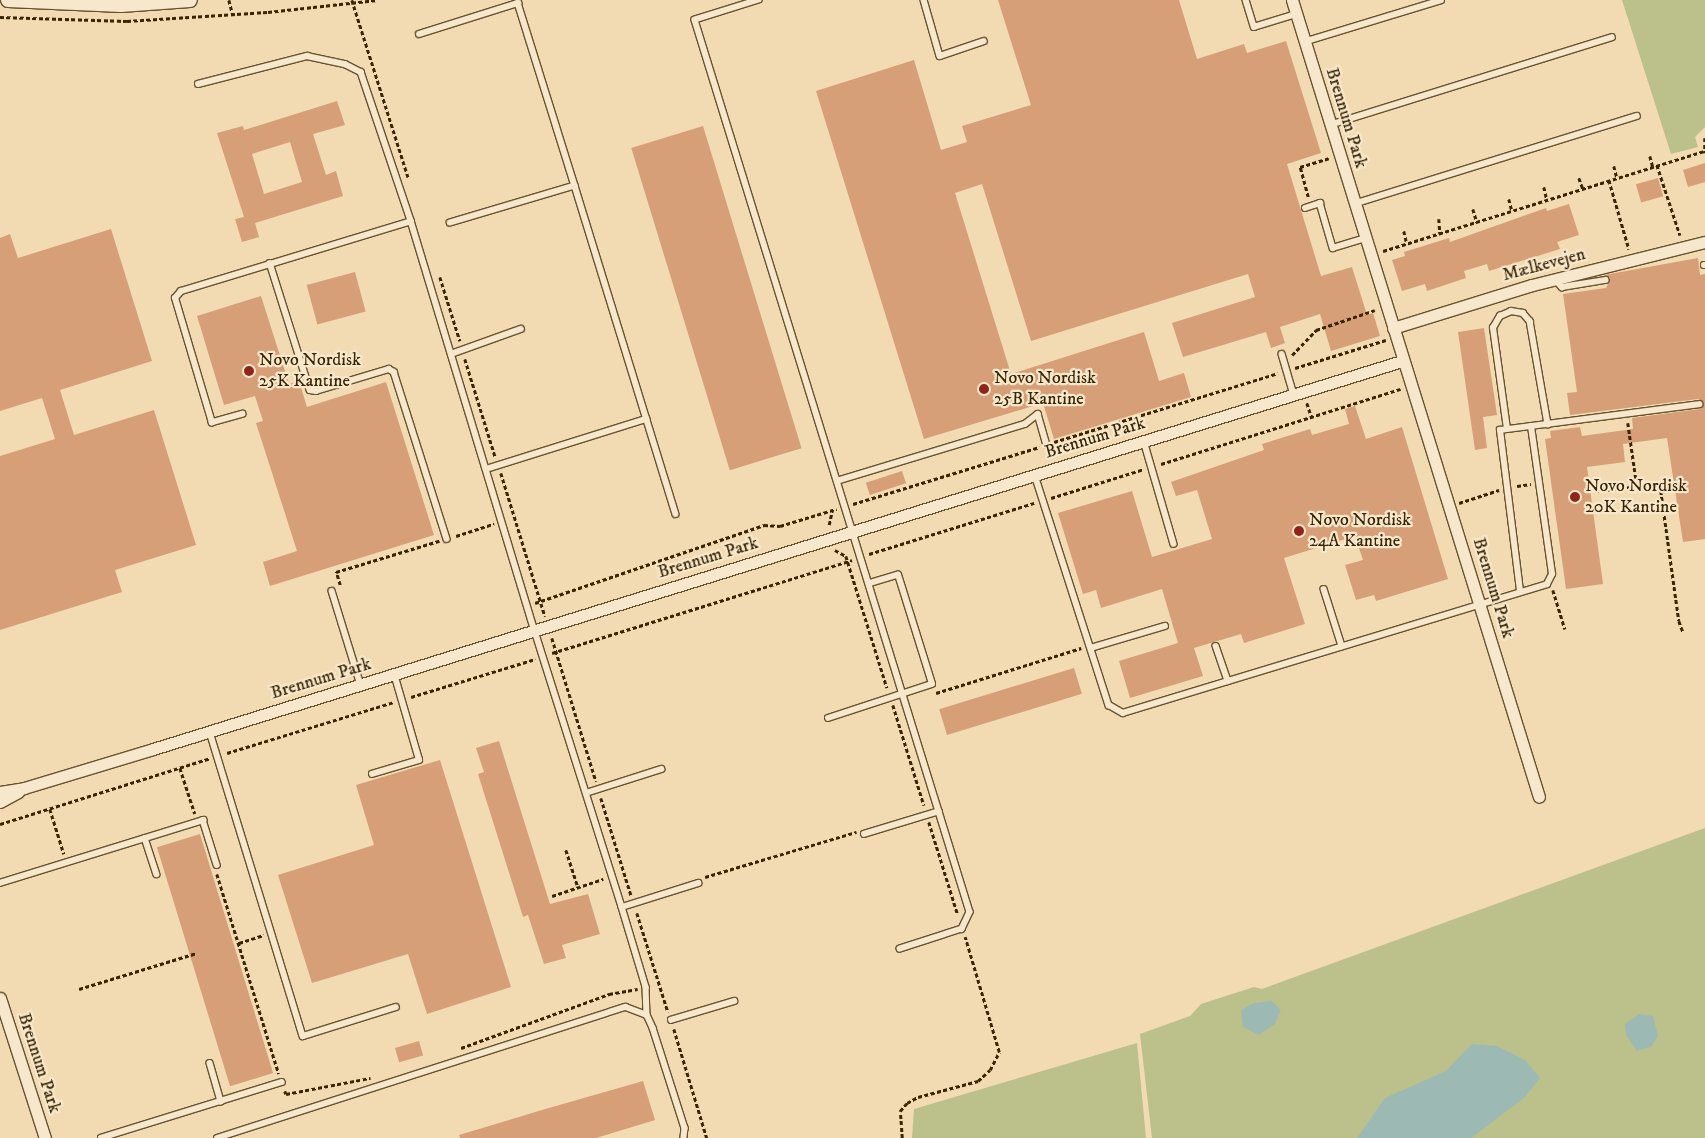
<!DOCTYPE html>
<meta charset="utf-8">
<style>
body{margin:0}
#map{position:relative;width:1705px;height:1138px;overflow:hidden;background:#f2dbb2;font-family:"IM FELL DW Pica",serif}
div>[style]{position:absolute}
[style*='--x']{left:calc(var(--x)*1px);top:calc(var(--y)*1px);width:calc(var(--w)*1px);rotate:calc(var(--a)*1deg)}
.green>*{inset:0;background:#bcc08b}
.water>*{inset:0;background:#9db9b4}
.building>*{inset:0;background:#d69f77;transform-origin:0 0}
.path>*{height:2.5px;margin-top:-1.25px;transform-origin:0;background:repeating-linear-gradient(90deg,#392402 0 4px,transparent 0 6.5px)}
.roads{filter:drop-shadow(1px 0 #67522e) drop-shadow(-1px 0 #67522e) drop-shadow(0 1px #67522e) drop-shadow(0 -1px #67522e)}
.service>*{height:5.5px;margin:-2.75px;padding:0 2.75px;transform-origin:2.75px;border-radius:2.75px;background:#f7e8cd}
.minor>*{height:11px;margin:-5.5px;padding:0 5.5px;transform-origin:5.5px;border-radius:5.5px;background:#f7e8cd}
.tertiary>*{height:14px;margin:-7px;padding:0 7px;transform-origin:7px;border-radius:7px;background:#f7e8cd}
.dots>*{width:14px;height:14px;translate:-50% -50%;box-sizing:border-box;border:2px solid #f7e8cd;border-radius:50%}
span{translate:-50% -50%;white-space:nowrap;text-align:center;line-height:1.15;-webkit-text-stroke:4.5px #f7e8cd;paint-order:stroke}
.street-label{font-size:18px;color:#392402}
.poi-label{font-size:18px;color:#392402}
.left{translate:0 -50%;text-align:left}
</style>
<div id="map">
<div class="green">
<div style="clip-path:polygon(1622px 0,1705px 0,1705px 127px,1695px 137px,1698px 147px,1671px 154px)"></div>
<div style="clip-path:polygon(1705px 828px,1705px 1138px,1152px 1138px,1140px 1034px,1190px 1016px,1201px 1004px,1254px 987px,1262px 989px)"></div>
<div style="clip-path:polygon(1137px 1043px,1146px 1138px,912px 1138px,914px 1109px)"></div>
</div>
<div class="water">
<div style="clip-path:polygon(1272px 1001px,1281px 1010px,1275px 1024px,1259px 1035px,1243px 1027px,1241px 1010px,1254px 1003px)"></div>
<div style="clip-path:polygon(1639px 1014px,1653px 1016px,1658px 1036px,1651px 1047px,1637px 1051px,1626px 1035px,1625px 1024px)"></div>
<div style="clip-path:polygon(1472px 1044px,1497px 1046px,1525px 1060px,1540px 1078px,1524px 1098px,1471px 1138px,1357px 1138px,1385px 1098px,1446px 1071px)"></div>
</div>
<div class="building">
<div style="clip-path:polygon(998px 0,1179px 0,1197px 59px,1244px 44px,1247px 53px,1286px 41px,1321px 153px,1287px 164px,1321px 276px,1352px 267px,1367px 315px,1373px 313px,1380px 336px,1331px 351px,1320px 314px,1280px 327px,1285px 343px,1271px 348px,1266px 332px,1183px 357px,1172px 323px,1255px 297px,1248px 274px,1031px 341px,982px 184px,955px 193px,1011px 374px,1144px 332px,1159px 381px,1184px 373px,1191px 397px,1054px 439px,1043px 403px,924px 439px,816px 91px,914px 60px,941px 150px,967px 142px,962px 126px,1031px 105px)"></div>
<div style="clip-path:polygon(evenodd,337px 101px,345px 125px,313px 134px,326px 175px,336px 171px,343px 196px,255px 223px,259px 237px,242px 242px,235px 219px,244px 217px,217px 133px,243px 126px,244px 130px,337px 101px,290px 142px,302px 182px,264px 194px,252px 154px,290px 142px)"></div>
<div style="left:703px;top:126px;width:337px;height:75px;rotate:73deg"></div>
<div style="clip-path:polygon(1705px 163px,1705px 182px,1688px 187px,1683px 170px)"></div>
<div style="left:1658px;top:178px;width:19px;height:23px;rotate:74deg"></div>
<div style="clip-path:polygon(1569px 204px,1579px 235px,1557px 242px,1560px 249px,1489px 271px,1487px 264px,1464px 271px,1466px 278px,1427px 291px,1425px 284px,1402px 291px,1392px 260px,1405px 256px,1404px 252px,1449px 238px,1450px 242px,1546px 208px,1547px 211px)"></div>
<div style="clip-path:polygon(111px 229px,152px 361px,60px 390px,74px 435px,154px 410px,196px 545px,115px 570px,122px 592px,0 630px,0 456px,55px 439px,42px 398px,0 411px,0 238px,10px 234px,18px 258px)"></div>
<div style="clip-path:polygon(1698px 258px,1700px 275px,1705px 274px,1705px 539px,1683px 542px,1667px 438px,1623px 444px,1625px 462px,1587px 467px,1603px 584px,1566px 589px,1545px 439px,1551px 438px,1550px 431px,1580px 427px,1582px 436px,1633px 429px,1632px 418px,1700px 409px,1704px 404px,1698px 399px,1570px 415px,1567px 393px,1577px 392px,1563px 294px,1606px 288px,1610px 280px,1604px 275px)"></div>
<div style="left:355px;top:272px;width:41px;height:50px;rotate:75deg"></div>
<div style="clip-path:polygon(261px 296px,289px 384px,299px 381px,307px 407px,386px 382px,434px 535px,270px 586px,263px 562px,297px 551px,256px 423px,263px 421px,255px 396px,224px 405px,197px 316px)"></div>
<div style="clip-path:polygon(1484px 328px,1497px 415px,1483px 417px,1487px 448px,1475px 450px,1458px 332px)"></div>
<div style="clip-path:polygon(1355px 406px,1366px 439px,1402px 427px,1448px 579px,1376px 601px,1374px 595px,1356px 600px,1345px 565px,1363px 560px,1355px 536px,1284px 558px,1305px 624px,1244px 643px,1241px 634px,1194px 648px,1203px 676px,1130px 698px,1119px 661px,1178px 643px,1162px 589px,1101px 608px,1096px 590px,1083px 594px,1058px 513px,1132px 491px,1152px 557px,1212px 539px,1197px 490px,1176px 496px,1171px 482px,1264px 450px,1262px 444px,1310px 429px,1312px 435px,1349px 424px,1345px 409px)"></div>
<div style="left:902px;top:471px;width:13px;height:38px;rotate:72deg"></div>
<div style="left:1074px;top:668px;width:27px;height:141px;rotate:73deg"></div>
<div style="clip-path:polygon(499px 741px,550px 904px,588px 894px,600px 934px,562px 945px,566px 958px,544px 964px,528px 915px,523px 917px,478px 774px,484px 772px,476px 748px)"></div>
<div style="clip-path:polygon(440px 760px,511px 987px,427px 1014px,408px 954px,312px 983px,278px 875px,374px 845px,356px 785px)"></div>
<div style="left:200px;top:834px;width:250px;height:45px;rotate:73deg"></div>
<div style="left:419px;top:1041px;width:15px;height:25px;rotate:74deg"></div>
<div style="clip-path:polygon(643px 1081px,655px 1120px,596px 1138px,460px 1138px,459px 1135px,542px 1110px)"></div>
</div>
<div class="path">
<div style="--x:229;--y:0;--w:16;--a:75"></div>
<div style="--x:352;--y:0;--w:186;--a:72.4"></div>
<div style="--x:0;--y:17;--w:127;--a:1.8"></div>
<div style="--x:127;--y:21;--w:141;--a:-3.7"></div>
<div style="--x:268;--y:12;--w:110;--a:-6.3"></div>
<div style="--x:1705;--y:138;--w:15;--a:90"></div>
<div style="--x:1650;--y:156;--w:11;--a:75"></div>
<div style="--x:1657;--y:165;--w:74;--a:71.8"></div>
<div style="--x:1614;--y:166;--w:12;--a:76"></div>
<div style="--x:1579;--y:178;--w:12;--a:70"></div>
<div style="--x:1609;--y:180;--w:72;--a:73.8"></div>
<div style="--x:1544;--y:187;--w:13;--a:77"></div>
<div style="--x:1308;--y:197;--w:31;--a:-105"></div>
<div style="--x:1300;--y:167;--w:30;--a:-17"></div>
<div style="--x:1509;--y:199;--w:12;--a:76"></div>
<div style="--x:1473;--y:209;--w:14;--a:73"></div>
<div style="--x:1439;--y:219;--w:15;--a:86"></div>
<div style="--x:1404;--y:231;--w:13;--a:77"></div>
<div style="--x:1383;--y:251;--w:336;--a:-17.3"></div>
<div style="--x:440;--y:277;--w:67;--a:72.6"></div>
<div style="--x:1292;--y:355;--w:35;--a:-46"></div>
<div style="--x:1316;--y:330;--w:62;--a:-18.7"></div>
<div style="--x:465;--y:359;--w:102;--a:72.8"></div>
<div style="--x:1295;--y:368;--w:95;--a:-17.1"></div>
<div style="--x:1307;--y:403;--w:16;--a:72"></div>
<div style="--x:1628;--y:423;--w:64;--a:81.9"></div>
<div style="--x:1054;--y:442;--w:234;--a:-17.1"></div>
<div style="--x:1161;--y:464;--w:251;--a:-17.4"></div>
<div style="--x:501;--y:473;--w:150;--a:72.9"></div>
<div style="--x:1660;--y:484;--w:138;--a:82.1"></div>
<div style="--x:1679;--y:621;--w:12;--a:70"></div>
<div style="--x:1517;--y:486;--w:14;--a:-8"></div>
<div style="--x:1595;--y:491;--w:74;--a:-6.2"></div>
<div style="--x:1051;--y:498;--w:97;--a:-17.3"></div>
<div style="--x:1459;--y:503;--w:42;--a:-18"></div>
<div style="--x:853;--y:504;--w:195;--a:-17"></div>
<div style="--x:829;--y:525;--w:14;--a:-78"></div>
<div style="--x:456;--y:536;--w:40;--a:-18"></div>
<div style="--x:835;--y:550;--w:13;--a:29"></div>
<div style="--x:846;--y:556;--w:138;--a:72.7"></div>
<div style="--x:869;--y:554;--w:173;--a:-17.2"></div>
<div style="--x:340;--y:585;--w:14;--a:-107"></div>
<div style="--x:336;--y:572;--w:108;--a:-16.8"></div>
<div style="--x:1553;--y:590;--w:41;--a:72.9"></div>
<div style="--x:535;--y:603;--w:242;--a:-18.8"></div>
<div style="--x:764;--y:525;--w:16;--a:4"></div>
<div style="--x:780;--y:526;--w:59;--a:-16.9"></div>
<div style="--x:552;--y:638;--w:150;--a:72.9"></div>
<div style="--x:552;--y:653;--w:314;--a:-17.2"></div>
<div style="--x:936;--y:693;--w:152;--a:-17.2"></div>
<div style="--x:411;--y:697;--w:130;--a:-17"></div>
<div style="--x:893;--y:705;--w:105;--a:72.8"></div>
<div style="--x:227;--y:753;--w:175;--a:-17"></div>
<div style="--x:180;--y:768;--w:48;--a:71.9"></div>
<div style="--x:601;--y:798;--w:102;--a:72.8"></div>
<div style="--x:50;--y:809;--w:47;--a:72.7"></div>
<div style="--x:929;--y:822;--w:97;--a:72.7"></div>
<div style="--x:0;--y:824;--w:220;--a:-17.4"></div>
<div style="--x:566;--y:850;--w:38;--a:72"></div>
<div style="--x:217;--y:874;--w:209;--a:72.8"></div>
<div style="--x:705;--y:877;--w:158;--a:-16.6"></div>
<div style="--x:552;--y:896;--w:54;--a:-18.4"></div>
<div style="--x:637;--y:913;--w:104;--a:72.6"></div>
<div style="--x:239;--y:943;--w:26;--a:-18"></div>
<div style="--x:79;--y:989;--w:123;--a:-17"></div>
<div style="--x:674;--y:1029;--w:114;--a:73.2"></div>
<div style="--x:461;--y:1048;--w:158;--a:-20"></div>
<div style="--x:609;--y:994;--w:29;--a:-10"></div>
<div style="--x:285;--y:1091;--w:3;--a:72"></div>
<div style="--x:286;--y:1094;--w:86;--a:-10.8"></div>
<div style="--x:902;--y:1138;--w:27;--a:-94"></div>
<div style="--x:900;--y:1111;--w:11;--a:-49"></div>
<div style="--x:907;--y:1103;--w:13;--a:-29"></div>
<div style="--x:918;--y:1097;--w:62;--a:-14.9"></div>
<div style="--x:978;--y:1081;--w:16;--a:-43"></div>
<div style="--x:990;--y:1070;--w:20;--a:-63"></div>
<div style="--x:999;--y:1052;--w:120;--a:-106.5"></div>
</div>
<div class="roads">
<div class="service">
<div style="--x:759;--y:0;--w:67;--a:162.6"></div>
<div style="--x:695;--y:20;--w:933;--a:72.87"></div>
<div style="--x:970;--y:912;--w:19;--a:115"></div>
<div style="--x:962;--y:929;--w:65;--a:162.1"></div>
<div style="--x:924;--y:0;--w:58;--a:74.1"></div>
<div style="--x:940;--y:56;--w:46;--a:-18.8"></div>
<div style="--x:1246;--y:0;--w:28;--a:73"></div>
<div style="--x:1254;--y:27;--w:44;--a:-17.2"></div>
<div style="--x:419;--y:34;--w:104;--a:-17.4"></div>
<div style="--x:518;--y:3;--w:192;--a:72.7"></div>
<div style="--x:575;--y:186;--w:130;--a:163.5"></div>
<div style="--x:1304;--y:42;--w:143;--a:-17"></div>
<div style="--x:198;--y:84;--w:113;--a:-14.4"></div>
<div style="--x:307;--y:56;--w:39;--a:12"></div>
<div style="--x:345;--y:64;--w:18;--a:27"></div>
<div style="--x:361;--y:72;--w:157;--a:71.4"></div>
<div style="--x:1330;--y:125;--w:295;--a:-17.3"></div>
<div style="--x:575;--y:186;--w:343;--a:72.9"></div>
<div style="--x:1354;--y:204;--w:296;--a:-17.3"></div>
<div style="--x:1305;--y:208;--w:16;--a:-18"></div>
<div style="--x:1320;--y:203;--w:47;--a:73.9"></div>
<div style="--x:1333;--y:248;--w:34;--a:-17"></div>
<div style="--x:270;--y:263;--w:133;--a:72.5"></div>
<div style="--x:310;--y:390;--w:6;--a:9"></div>
<div style="--x:316;--y:391;--w:76;--a:-16.8"></div>
<div style="--x:389;--y:369;--w:6;--a:31"></div>
<div style="--x:394;--y:372;--w:175;--a:72.4"></div>
<div style="--x:1704;--y:265;--w:1;--a:0"></div>
<div style="--x:1555;--y:279;--w:11;--a:49"></div>
<div style="--x:1562;--y:287;--w:44;--a:-9.2"></div>
<div style="--x:451;--y:354;--w:74;--a:-19.7"></div>
<div style="--x:1282;--y:354;--w:43;--a:73.7"></div>
<div style="--x:243;--y:414;--w:32;--a:164"></div>
<div style="--x:212;--y:423;--w:130;--a:-106.5"></div>
<div style="--x:175;--y:298;--w:9;--a:-49"></div>
<div style="--x:181;--y:291;--w:240;--a:-16.9"></div>
<div style="--x:411;--y:221;--w:428;--a:73.2"></div>
<div style="--x:535;--y:631;--w:289;--a:72.5"></div>
<div style="--x:622;--y:907;--w:84;--a:73.3"></div>
<div style="--x:646;--y:987;--w:28;--a:88"></div>
<div style="--x:1507;--y:429;--w:102;--a:-97.9"></div>
<div style="--x:1493;--y:328;--w:14;--a:-60"></div>
<div style="--x:1500;--y:316;--w:12;--a:-24"></div>
<div style="--x:1511;--y:311;--w:12;--a:9"></div>
<div style="--x:1523;--y:313;--w:11;--a:49"></div>
<div style="--x:1530;--y:321;--w:105;--a:80.1"></div>
<div style="--x:1144;--y:441;--w:107;--a:73.8"></div>
<div style="--x:486;--y:469;--w:168;--a:-17.4"></div>
<div style="--x:1035;--y:475;--w:242;--a:72.2"></div>
<div style="--x:1109;--y:705;--w:16;--a:30"></div>
<div style="--x:1123;--y:713;--w:443;--a:-16.9"></div>
<div style="--x:1547;--y:584;--w:11;--a:-63"></div>
<div style="--x:1552;--y:574;--w:149;--a:-98.1"></div>
<div style="--x:837;--y:481;--w:196;--a:-16.9"></div>
<div style="--x:1025;--y:424;--w:16;--a:-38"></div>
<div style="--x:1038;--y:414;--w:32;--a:74"></div>
<div style="--x:1324;--y:589;--w:60;--a:72.5"></div>
<div style="--x:332;--y:591;--w:98;--a:72.9"></div>
<div style="--x:1520;--y:591;--w:162;--a:-97.1"></div>
<div style="--x:1500;--y:430;--w:201;--a:-7.4"></div>
<div style="--x:1216;--y:646;--w:37;--a:71"></div>
<div style="--x:1091;--y:648;--w:77;--a:-16.6"></div>
<div style="--x:828;--y:718;--w:109;--a:-18.1"></div>
<div style="--x:932;--y:684;--w:114;--a:-107.3"></div>
<div style="--x:898;--y:575;--w:30;--a:163"></div>
<div style="--x:210;--y:732;--w:318;--a:73"></div>
<div style="--x:303;--y:1036;--w:97;--a:-17.3"></div>
<div style="--x:372;--y:774;--w:49;--a:-16.6"></div>
<div style="--x:419;--y:760;--w:90;--a:-106.2"></div>
<div style="--x:586;--y:793;--w:79;--a:-17.7"></div>
<div style="--x:864;--y:834;--w:78;--a:-17"></div>
<div style="--x:145;--y:838;--w:38;--a:72"></div>
<div style="--x:0;--y:883;--w:213;--a:-17.2"></div>
<div style="--x:203;--y:820;--w:47;--a:72.7"></div>
<div style="--x:622;--y:907;--w:80;--a:-17.5"></div>
<div style="--x:671;--y:1020;--w:66;--a:-16.8"></div>
<div style="--x:210;--y:1063;--w:40;--a:74"></div>
<div style="--x:101;--y:1138;--w:189;--a:-17.2"></div>
<div style="--x:217;--y:1138;--w:429;--a:-17.8"></div>
<div style="--x:626;--y:1007;--w:22;--a:21"></div>
<div style="--x:647;--y:1015;--w:14;--a:65"></div>
<div style="--x:653;--y:1028;--w:105;--a:72.3"></div>
<div style="--x:685;--y:1128;--w:10;--a:96"></div>
</div>
<div class="minor">
<div style="--x:1292;--y:0;--w:834;--a:72.78"></div>
<div style="--x:1393;--y:328;--w:145;--a:-17.2"></div>
<div style="--x:1532;--y:285;--w:178;--a:-14"></div>
<div style="--x:0;--y:792;--w:24;--a:-9"></div>
<div style="--x:24;--y:788;--w:135;--a:-16.8"></div>
<div style="--x:153;--y:749;--w:1308;--a:-17.26"></div>
<div style="--x:0;--y:802;--w:21;--a:-29"></div>
<div style="--x:0;--y:998;--w:147;--a:72.2"></div>
</div>
<div class="tertiary">
<div style="--x:8;--y:0;--w:113;--a:2.5"></div>
<div style="--x:121;--y:5;--w:69;--a:-4.1"></div>
</div>
</div>
<div class="dots">
<div style="left:249px;top:371px;background:#8f2418"></div>
<div style="left:984px;top:389px;background:#8f2418"></div>
<div style="left:1575px;top:497px;background:#8f2418"></div>
<div style="left:1299px;top:531px;background:#8f2418"></div>
</div>
<div class="street-label">
<span style="left:1346px;top:118px;rotate:73deg">Brennum Park</span>
<span style="left:1544px;top:265px;rotate:-15deg">Mælkevejen</span>
<span style="left:1095px;top:438px;rotate:-17deg">Brennum Park</span>
<span style="left:708px;top:558px;rotate:-17deg">Brennum Park</span>
<span style="left:1493px;top:588px;rotate:73deg">Brennum Park</span>
<span style="left:321px;top:679px;rotate:-17deg">Brennum Park</span>
<span style="left:39px;top:1063px;rotate:72deg">Brennum Park</span>
</div>
<div class="poi-label">
<span class="left" style="left:259px;top:371px">Novo Nordisk<br>25K Kantine</span>
<span class="left" style="left:994px;top:389px">Novo Nordisk<br>25B Kantine</span>
<span class="left" style="left:1585px;top:497px">Novo Nordisk<br>20K Kantine</span>
<span class="left" style="left:1309px;top:531px">Novo Nordisk<br>24A Kantine</span>
</div>
</div>
